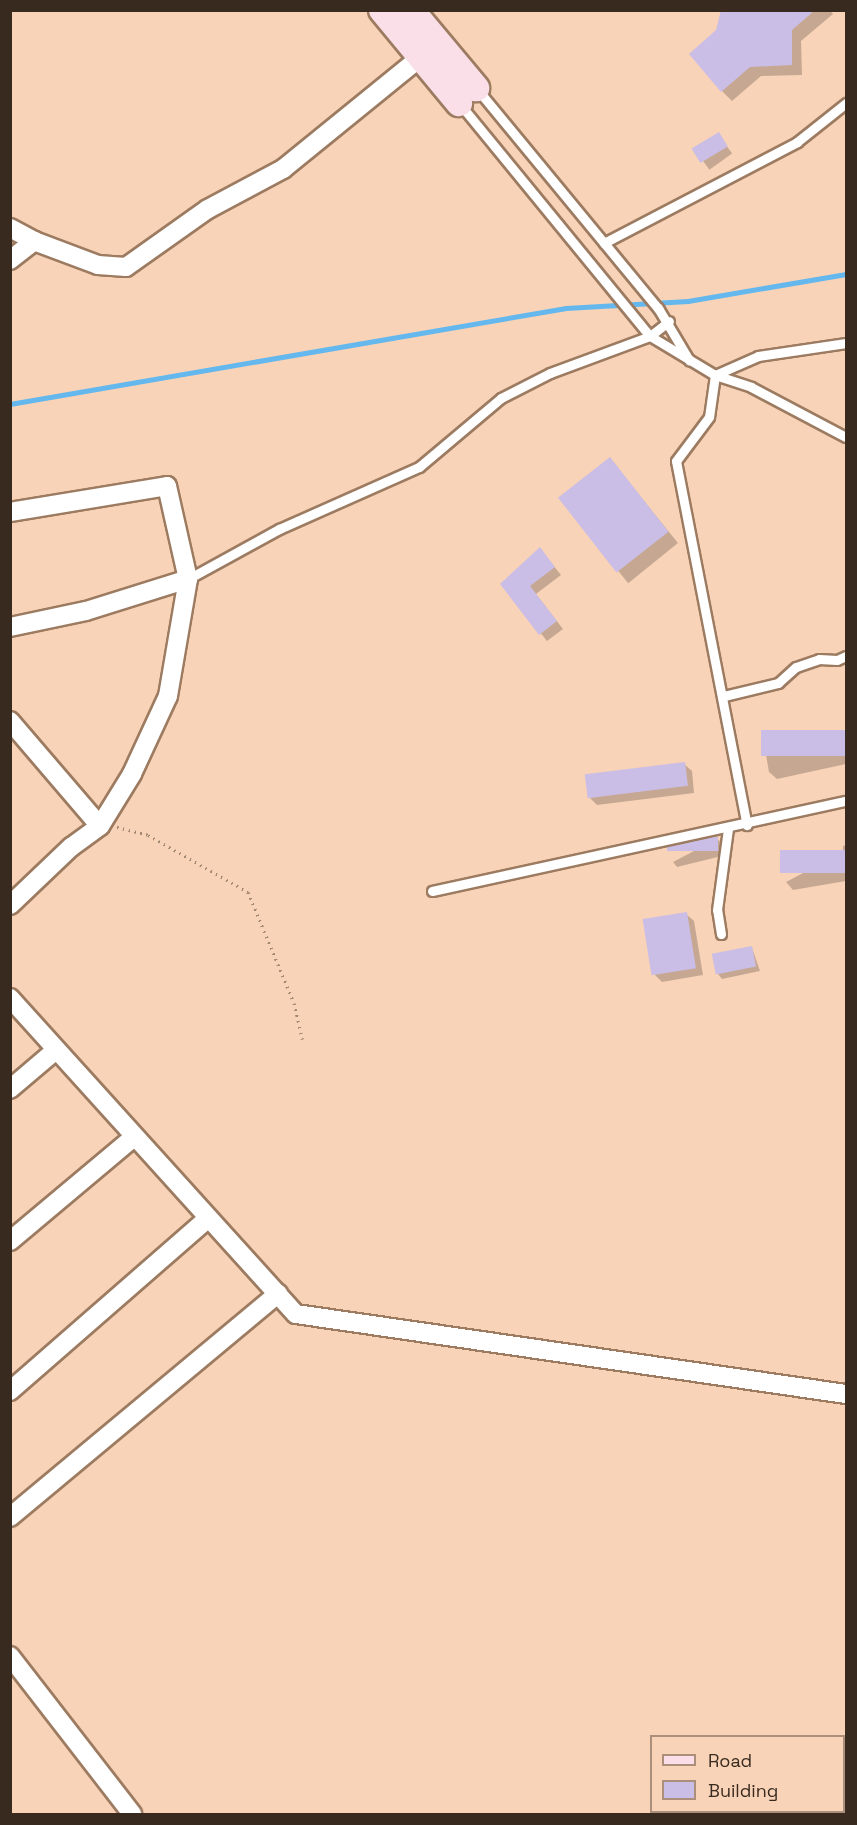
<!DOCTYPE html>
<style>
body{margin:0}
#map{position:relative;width:857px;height:1825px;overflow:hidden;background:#f8d3b7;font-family:"Space Grotesk",sans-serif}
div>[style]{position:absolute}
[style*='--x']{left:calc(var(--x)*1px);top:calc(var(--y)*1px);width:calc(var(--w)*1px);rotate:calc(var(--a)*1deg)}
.shadow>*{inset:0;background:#0003;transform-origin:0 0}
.stream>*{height:4.5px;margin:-2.25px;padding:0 2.25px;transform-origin:2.25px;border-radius:2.25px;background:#64b8ee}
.building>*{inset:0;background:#cbbee6;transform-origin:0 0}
.path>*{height:3px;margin-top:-1.5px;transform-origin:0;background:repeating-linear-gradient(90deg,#a28873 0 1.5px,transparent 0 6px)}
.roads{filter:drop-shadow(2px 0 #9c7b61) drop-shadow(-2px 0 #9c7b61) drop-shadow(0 2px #9c7b61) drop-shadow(0 -2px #9c7b61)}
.lane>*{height:9px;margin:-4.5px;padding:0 4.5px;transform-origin:4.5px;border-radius:4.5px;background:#fff}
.street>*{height:18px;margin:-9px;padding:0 9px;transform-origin:9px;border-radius:9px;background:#fff}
.secondary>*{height:26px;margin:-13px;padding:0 13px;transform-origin:13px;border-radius:13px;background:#fbdfe8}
span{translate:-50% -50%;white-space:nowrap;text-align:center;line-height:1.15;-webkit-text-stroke:4.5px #f8d3b7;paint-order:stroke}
.frame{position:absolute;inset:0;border:12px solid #382a1f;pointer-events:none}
.legend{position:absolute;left:650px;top:1735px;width:195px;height:78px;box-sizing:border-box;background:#f8d3b7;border:2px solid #ab8f7a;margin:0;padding:8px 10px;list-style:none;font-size:18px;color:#382a1f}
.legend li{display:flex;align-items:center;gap:12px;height:30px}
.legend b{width:30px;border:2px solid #ab8f7a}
</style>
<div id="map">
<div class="shadow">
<div style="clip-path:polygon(723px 10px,830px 10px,833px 14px,801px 41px,802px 75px,761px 76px,732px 101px,722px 91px,717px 31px)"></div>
<div style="left:718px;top:134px;width:24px;height:28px;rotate:54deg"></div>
<div style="left:610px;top:459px;width:108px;height:64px;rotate:51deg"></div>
<div style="clip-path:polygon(540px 549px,561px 575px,536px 594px,563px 629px,547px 641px,502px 584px)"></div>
<div style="clip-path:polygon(846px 731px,846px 764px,777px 779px,769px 772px,765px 749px)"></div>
<div style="clip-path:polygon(684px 764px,692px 771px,694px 793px,597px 805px,590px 798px)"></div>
<div style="clip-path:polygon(717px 839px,722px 843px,722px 856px,677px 867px,673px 862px)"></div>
<div style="clip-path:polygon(846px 845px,846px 881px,793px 890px,786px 882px,843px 852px,843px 846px)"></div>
<div style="clip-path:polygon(686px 914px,694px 921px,703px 975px,662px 982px,655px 975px)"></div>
<div style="clip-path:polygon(752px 948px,760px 971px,722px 979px,718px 974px)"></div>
</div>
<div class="stream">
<div style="--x:10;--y:404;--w:564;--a:-9.8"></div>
<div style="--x:566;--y:308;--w:122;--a:-3.3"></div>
<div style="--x:688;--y:301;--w:160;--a:-9.7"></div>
</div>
<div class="building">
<div style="clip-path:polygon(721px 10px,815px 10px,792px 30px,792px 65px,750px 67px,721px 92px,689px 54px,716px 30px)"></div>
<div style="left:719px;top:132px;width:17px;height:32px;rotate:59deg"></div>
<div style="left:610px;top:457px;width:95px;height:66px;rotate:52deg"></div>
<div style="clip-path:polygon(540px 547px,555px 567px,530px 586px,557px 621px,539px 635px,500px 584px)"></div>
<div style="left:846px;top:730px;width:26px;height:85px;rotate:90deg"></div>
<div style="left:685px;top:762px;width:24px;height:101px;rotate:83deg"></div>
<div style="left:718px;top:837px;width:14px;height:51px;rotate:90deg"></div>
<div style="left:846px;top:850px;width:23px;height:66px;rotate:90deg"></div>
<div style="left:687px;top:912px;width:57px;height:45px;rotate:81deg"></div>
<div style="left:752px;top:946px;width:21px;height:41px;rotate:79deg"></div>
</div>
<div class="path">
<div style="--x:117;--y:827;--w:32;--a:14"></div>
<div style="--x:148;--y:835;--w:115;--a:29.7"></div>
<div style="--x:248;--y:892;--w:120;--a:67.5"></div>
<div style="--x:294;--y:1003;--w:37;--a:77"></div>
</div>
<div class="roads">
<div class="lane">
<div style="--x:478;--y:90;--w:283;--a:50.5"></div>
<div style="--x:658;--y:308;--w:61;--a:59.2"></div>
<div style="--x:459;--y:103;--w:301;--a:50.7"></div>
<div style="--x:650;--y:336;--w:76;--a:31"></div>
<div style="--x:715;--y:375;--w:38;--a:18"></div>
<div style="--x:751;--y:387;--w:107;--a:27.8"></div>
<div style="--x:604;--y:243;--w:218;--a:-27.6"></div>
<div style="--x:797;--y:142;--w:63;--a:-38.5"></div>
<div style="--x:715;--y:375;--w:42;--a:98.1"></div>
<div style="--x:709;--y:417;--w:55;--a:126.9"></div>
<div style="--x:676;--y:461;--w:371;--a:79"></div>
<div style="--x:715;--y:375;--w:47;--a:-23.8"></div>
<div style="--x:758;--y:356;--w:89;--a:-8.4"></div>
<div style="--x:188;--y:579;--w:104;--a:-28.8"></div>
<div style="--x:279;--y:529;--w:153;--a:-23.9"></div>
<div style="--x:419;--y:467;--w:107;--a:-40.1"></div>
<div style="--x:501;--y:398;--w:55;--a:-27"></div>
<div style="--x:550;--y:373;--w:107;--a:-20.3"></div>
<div style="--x:650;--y:336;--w:24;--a:-38"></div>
<div style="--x:724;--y:696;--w:56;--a:-13.5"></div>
<div style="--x:778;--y:683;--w:24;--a:-42"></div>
<div style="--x:796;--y:667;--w:24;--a:-19"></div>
<div style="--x:819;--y:659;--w:18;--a:3"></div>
<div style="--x:837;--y:660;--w:10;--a:-24"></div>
<div style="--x:432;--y:891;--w:424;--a:-12.3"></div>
<div style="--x:721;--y:934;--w:24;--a:-99"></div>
<div style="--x:717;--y:910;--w:82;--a:-82.3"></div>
</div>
<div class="street">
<div style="--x:10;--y:228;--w:27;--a:28"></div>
<div style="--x:34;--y:241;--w:68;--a:20.6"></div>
<div style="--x:98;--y:265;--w:28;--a:4"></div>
<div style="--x:126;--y:267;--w:100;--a:-35.3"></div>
<div style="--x:208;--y:209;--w:85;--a:-28.1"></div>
<div style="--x:283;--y:169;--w:178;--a:-39.1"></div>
<div style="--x:10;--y:260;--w:31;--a:-38"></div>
<div style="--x:10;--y:512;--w:159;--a:-9.4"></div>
<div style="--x:167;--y:486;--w:95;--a:77.3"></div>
<div style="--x:188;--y:579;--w:119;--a:99.7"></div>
<div style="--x:168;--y:696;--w:86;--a:114.8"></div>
<div style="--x:132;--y:774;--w:61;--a:121.6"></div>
<div style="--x:100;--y:826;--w:36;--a:144"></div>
<div style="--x:71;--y:847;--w:84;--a:136.4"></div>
<div style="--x:10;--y:627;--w:78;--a:-11.9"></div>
<div style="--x:86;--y:611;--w:107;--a:-17.4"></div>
<div style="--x:10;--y:721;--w:138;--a:49.4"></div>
<div style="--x:10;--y:998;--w:426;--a:47.9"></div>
<div style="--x:296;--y:1314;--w:556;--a:8.28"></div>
<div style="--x:10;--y:1089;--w:60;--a:-40.3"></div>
<div style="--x:10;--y:1241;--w:162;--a:-40"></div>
<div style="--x:10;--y:1391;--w:263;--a:-41.1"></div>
<div style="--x:10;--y:1517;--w:349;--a:-39.8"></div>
<div style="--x:10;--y:1656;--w:200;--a:52.3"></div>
</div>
<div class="secondary">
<div style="--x:382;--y:10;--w:121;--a:50.4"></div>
<div style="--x:411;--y:10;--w:102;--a:50.2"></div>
</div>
</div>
<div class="frame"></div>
<ul class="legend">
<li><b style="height:8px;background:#fbdfe8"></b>Road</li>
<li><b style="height:16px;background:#cbbee6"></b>Building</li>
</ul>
</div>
